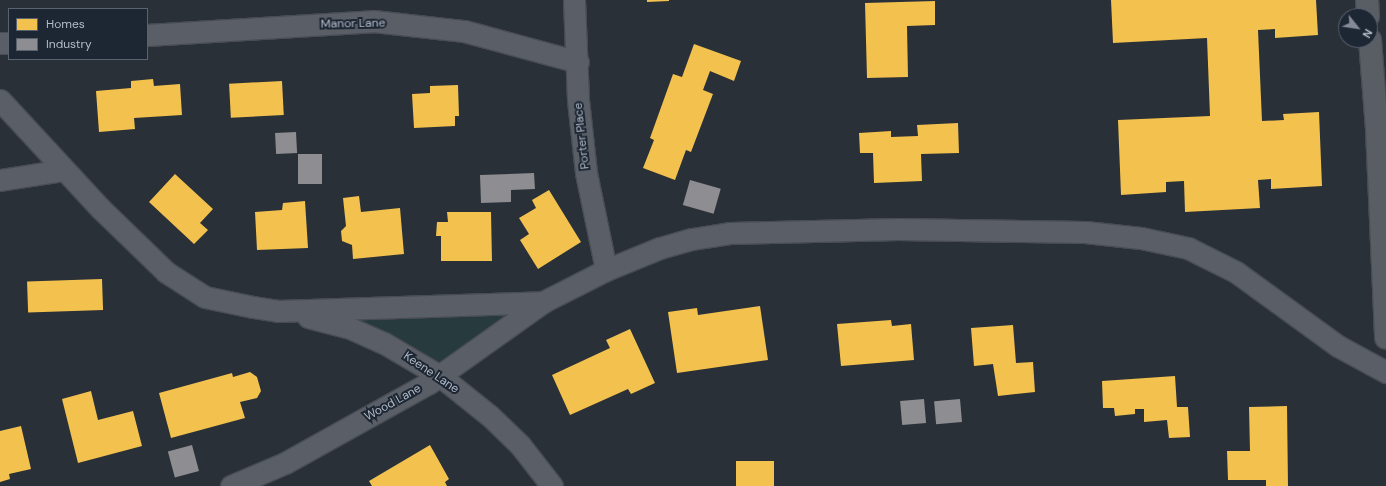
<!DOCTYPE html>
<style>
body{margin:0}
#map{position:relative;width:1386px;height:486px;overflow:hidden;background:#2a3038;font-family:"DM Sans",sans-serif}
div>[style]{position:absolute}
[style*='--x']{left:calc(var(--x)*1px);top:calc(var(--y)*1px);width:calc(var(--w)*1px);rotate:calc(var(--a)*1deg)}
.green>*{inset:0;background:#273a3e}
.homes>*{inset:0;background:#f2c14e;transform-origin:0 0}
.industry>*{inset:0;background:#8d8d92;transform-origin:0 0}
.roads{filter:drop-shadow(1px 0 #484c53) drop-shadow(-1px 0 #484c53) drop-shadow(0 1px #484c53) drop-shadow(0 -1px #484c53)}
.minor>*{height:21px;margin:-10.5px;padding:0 10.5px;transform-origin:10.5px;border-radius:10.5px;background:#5a5e66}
.secondary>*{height:22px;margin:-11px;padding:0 11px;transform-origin:11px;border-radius:11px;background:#595d64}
span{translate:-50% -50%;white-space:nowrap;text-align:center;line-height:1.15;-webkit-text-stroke:4px #1d2633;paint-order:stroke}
.street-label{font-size:12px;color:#b4bcc9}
.legend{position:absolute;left:8px;top:8px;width:140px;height:52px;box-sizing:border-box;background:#1d2633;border:1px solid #59626f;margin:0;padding:5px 7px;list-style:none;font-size:12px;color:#b4bcc9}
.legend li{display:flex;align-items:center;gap:8px;height:20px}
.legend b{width:20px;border:1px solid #59626f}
.north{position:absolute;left:1338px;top:8px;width:40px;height:40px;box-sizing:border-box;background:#1d2633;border:1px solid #59626f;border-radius:50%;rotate:120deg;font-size:11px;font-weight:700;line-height:16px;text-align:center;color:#b4bcc9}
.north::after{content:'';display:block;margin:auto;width:14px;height:18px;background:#848b96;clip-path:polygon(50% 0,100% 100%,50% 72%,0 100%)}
</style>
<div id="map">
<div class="green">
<div style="clip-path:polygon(527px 307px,441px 369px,334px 315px)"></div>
</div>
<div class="homes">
<div style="clip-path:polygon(647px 0,669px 0,669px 1px,647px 2px)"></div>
<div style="clip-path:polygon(1111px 0,1316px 0,1318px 35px,1275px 38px,1275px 29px,1258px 30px,1262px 121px,1284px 120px,1283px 114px,1319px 112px,1322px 186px,1271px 189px,1271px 179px,1258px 180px,1260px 208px,1185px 212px,1184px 181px,1166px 182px,1166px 192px,1121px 195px,1118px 120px,1210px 116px,1207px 38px,1113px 43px)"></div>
<div style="clip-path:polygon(935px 1px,935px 25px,907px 26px,908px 77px,867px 78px,865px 3px)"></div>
<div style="clip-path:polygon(694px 44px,741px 61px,734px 81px,710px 71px,703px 90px,713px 94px,691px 152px,686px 150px,675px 180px,643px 168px,654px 140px,650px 138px,673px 74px,682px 77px)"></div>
<div style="clip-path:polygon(153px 79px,154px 86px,180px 84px,182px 115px,134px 118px,135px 129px,99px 132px,96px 91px,131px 88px,131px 81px)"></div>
<div style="left:282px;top:81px;width:34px;height:53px;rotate:87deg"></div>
<div style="clip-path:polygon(458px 85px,459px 116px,455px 116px,455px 126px,414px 128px,412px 94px,430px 93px,430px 86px)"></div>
<div style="clip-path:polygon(958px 123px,959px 153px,921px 154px,922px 181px,874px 183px,873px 153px,860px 153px,859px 133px,891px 131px,891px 137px,918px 136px,917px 125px)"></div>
<div style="clip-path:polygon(175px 174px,213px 209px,200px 223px,208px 230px,194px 244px,149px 202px)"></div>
<div style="clip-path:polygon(549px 190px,581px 242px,538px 269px,520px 240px,529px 234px,519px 218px,536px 208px,532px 200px)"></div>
<div style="clip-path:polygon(359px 196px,361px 212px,400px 208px,404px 254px,353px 259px,352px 245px,342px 241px,341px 231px,346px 226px,343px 198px)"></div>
<div style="clip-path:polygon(305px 201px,308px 248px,257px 250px,255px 212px,282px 210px,283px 203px)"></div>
<div style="clip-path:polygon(447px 212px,491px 212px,492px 261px,441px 261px,441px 236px,436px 236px,437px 222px,448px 222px)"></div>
<div style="left:102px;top:279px;width:31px;height:75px;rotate:88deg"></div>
<div style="clip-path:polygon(760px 306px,768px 360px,677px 373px,668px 312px,697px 308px,698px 315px)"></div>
<div style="clip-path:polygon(891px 320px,892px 326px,911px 324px,914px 360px,841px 366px,837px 324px)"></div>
<div style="clip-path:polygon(1013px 325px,1016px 363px,1033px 362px,1035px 392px,998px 396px,993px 364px,974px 366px,971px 328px)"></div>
<div style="clip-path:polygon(630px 329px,655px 383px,631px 394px,628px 389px,570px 415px,552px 375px,610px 348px,606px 340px)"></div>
<div style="clip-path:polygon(250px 372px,257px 377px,261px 391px,257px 398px,240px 402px,245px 418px,171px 438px,159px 393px,232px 373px,233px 377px)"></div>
<div style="clip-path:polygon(1175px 376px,1177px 407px,1188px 407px,1190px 437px,1169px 438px,1167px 420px,1144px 422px,1144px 409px,1135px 409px,1135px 414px,1115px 416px,1114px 408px,1103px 408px,1102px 381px)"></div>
<div style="clip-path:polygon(91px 391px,98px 420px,133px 411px,142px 446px,78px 463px,62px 399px)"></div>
<div style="clip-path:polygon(1287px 406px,1288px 486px,1266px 486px,1266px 480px,1228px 480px,1227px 451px,1250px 451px,1249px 407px)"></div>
<div style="clip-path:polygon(21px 426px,31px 469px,9px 474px,10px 479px,0 482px,0 431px)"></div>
<div style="clip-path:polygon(430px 445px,449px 479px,445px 482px,447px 486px,372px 486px,369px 481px)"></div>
<div style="left:774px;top:461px;width:25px;height:38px;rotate:90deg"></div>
</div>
<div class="industry">
<div style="left:296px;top:132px;width:21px;height:21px;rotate:87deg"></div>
<div style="left:298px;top:154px;width:24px;height:30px"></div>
<div style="clip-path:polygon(534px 173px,535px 189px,511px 190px,511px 202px,481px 203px,480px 175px)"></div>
<div style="left:690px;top:180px;width:32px;height:26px;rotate:16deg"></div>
<div style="left:924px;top:399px;width:24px;height:24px;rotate:85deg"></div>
<div style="left:960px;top:399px;width:23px;height:26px;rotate:85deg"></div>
<div style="left:192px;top:445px;width:27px;height:25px;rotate:75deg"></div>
</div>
<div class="roads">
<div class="minor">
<div style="--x:574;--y:0;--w:100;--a:87.7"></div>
<div style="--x:578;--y:100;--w:73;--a:83.7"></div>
<div style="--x:586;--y:173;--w:99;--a:78.3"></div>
<div style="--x:147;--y:35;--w:226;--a:-3.5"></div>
<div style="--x:373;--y:21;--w:92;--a:6.3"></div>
<div style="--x:464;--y:31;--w:118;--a:15.2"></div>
<div style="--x:0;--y:43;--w:9;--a:0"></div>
<div style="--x:0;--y:100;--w:149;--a:47.2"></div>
<div style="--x:101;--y:209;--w:91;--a:44.1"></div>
<div style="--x:166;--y:272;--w:46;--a:32.7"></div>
<div style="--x:205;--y:297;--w:49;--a:11.8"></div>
<div style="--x:253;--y:307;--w:25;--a:9"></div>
<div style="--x:278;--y:311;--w:265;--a:-1.9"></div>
<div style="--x:543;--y:302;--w:71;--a:-26.9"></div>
<div style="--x:606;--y:270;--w:58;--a:-22.2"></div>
<div style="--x:660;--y:248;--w:33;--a:-16"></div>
<div style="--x:692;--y:239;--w:38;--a:-9"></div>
<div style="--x:730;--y:233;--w:168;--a:-1.4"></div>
<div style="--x:898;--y:229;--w:187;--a:0.9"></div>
<div style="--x:1085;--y:232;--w:56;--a:6.1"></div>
<div style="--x:1141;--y:238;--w:48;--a:12"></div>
<div style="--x:1188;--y:248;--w:54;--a:26.6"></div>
<div style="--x:1236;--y:272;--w:126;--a:36"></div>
<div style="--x:1338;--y:346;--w:55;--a:28.4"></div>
<div style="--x:0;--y:180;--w:65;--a:-8.9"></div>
<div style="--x:308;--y:317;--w:43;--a:14.7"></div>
<div style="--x:350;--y:328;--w:37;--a:24"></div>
<div style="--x:384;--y:343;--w:65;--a:30.5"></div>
<div style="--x:440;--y:376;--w:64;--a:38.7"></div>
<div style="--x:490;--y:416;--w:42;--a:44"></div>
<div style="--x:520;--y:445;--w:52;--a:52"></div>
<div style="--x:231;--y:486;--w:59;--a:-23.1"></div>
<div style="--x:285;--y:463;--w:165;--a:-29.1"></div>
<div style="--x:429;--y:383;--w:140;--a:-35.4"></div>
</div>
<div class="secondary">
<div style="--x:1367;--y:0;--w:16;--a:86"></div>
<div style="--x:1370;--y:40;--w:89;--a:85.5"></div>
<div style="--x:1377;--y:129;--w:209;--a:87.5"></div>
</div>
</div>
<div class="street-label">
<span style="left:353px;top:24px;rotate:-1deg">Manor Lane</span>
<span style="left:582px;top:136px;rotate:-96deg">Porter Place</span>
<span style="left:431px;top:373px;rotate:34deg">Keene Lane</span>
<span style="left:393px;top:403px;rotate:-29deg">Wood Lane</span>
</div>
<ul class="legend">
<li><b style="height:11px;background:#f2c14e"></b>Homes</li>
<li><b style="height:11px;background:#8d8d92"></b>Industry</li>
</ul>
<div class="north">N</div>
</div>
